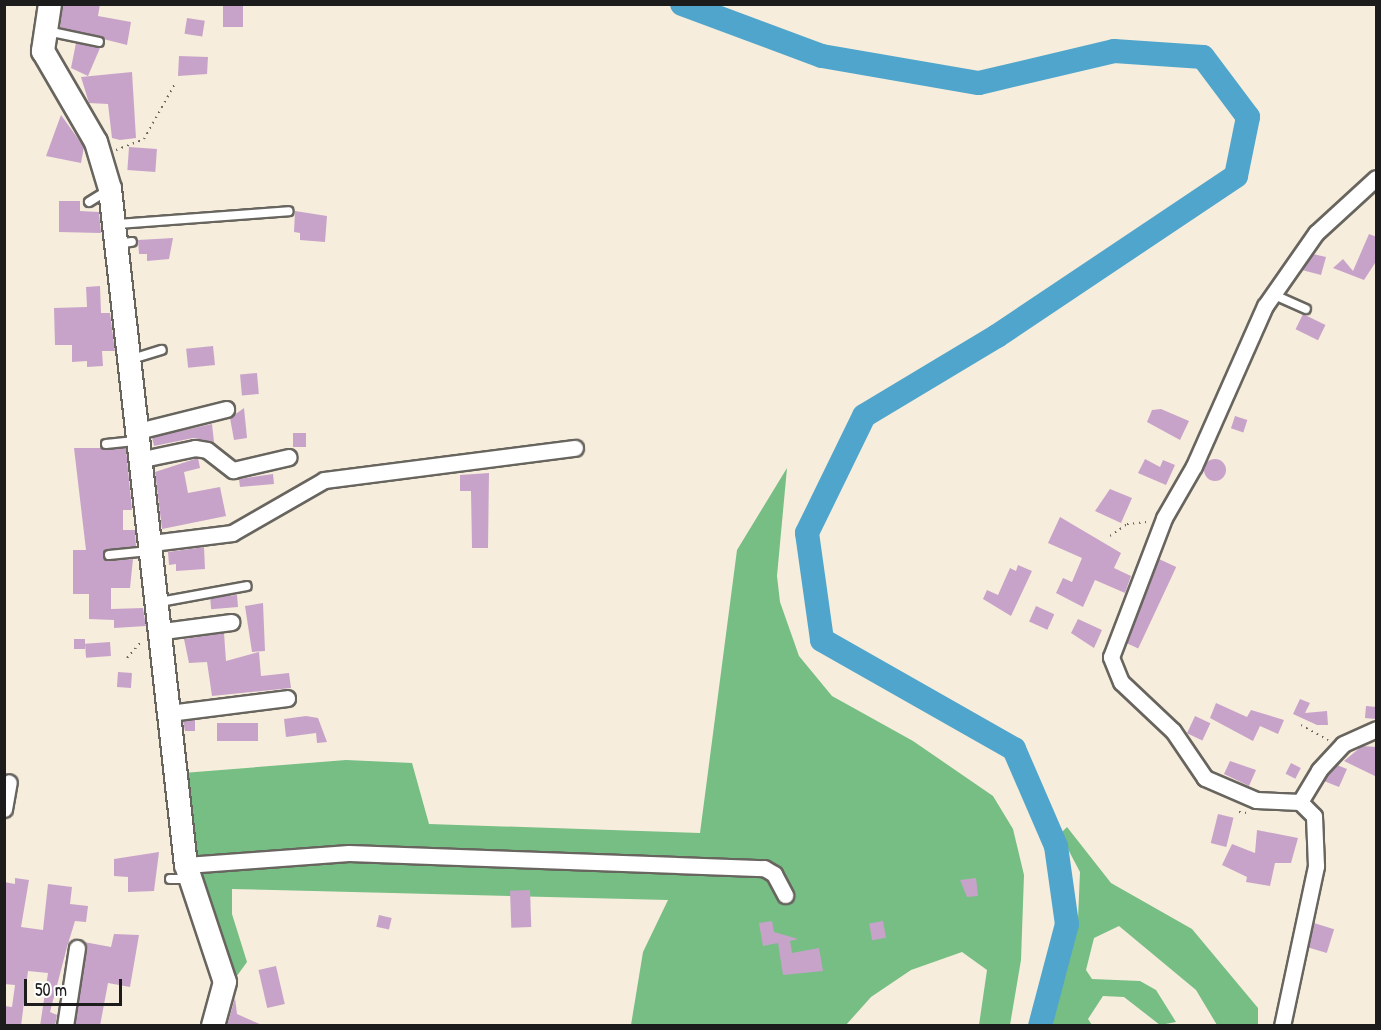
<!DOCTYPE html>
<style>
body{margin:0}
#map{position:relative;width:1381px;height:1030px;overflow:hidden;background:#f6eddc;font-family:"Patrick Hand",sans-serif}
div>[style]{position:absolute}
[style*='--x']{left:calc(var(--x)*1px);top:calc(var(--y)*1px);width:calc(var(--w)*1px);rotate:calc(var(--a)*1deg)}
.forest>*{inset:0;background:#76be84}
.river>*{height:24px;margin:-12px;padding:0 12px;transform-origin:12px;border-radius:12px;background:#50a5cc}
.building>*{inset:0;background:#c8a3c9;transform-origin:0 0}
.round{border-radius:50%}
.path>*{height:2px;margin-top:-1px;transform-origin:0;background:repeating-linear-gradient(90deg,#68655f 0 1.5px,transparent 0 6px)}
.roads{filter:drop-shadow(2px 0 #68655f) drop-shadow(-2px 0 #68655f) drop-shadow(0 2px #68655f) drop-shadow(0 -2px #68655f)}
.lane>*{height:8px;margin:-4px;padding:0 4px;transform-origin:4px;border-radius:4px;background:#fff}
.street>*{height:15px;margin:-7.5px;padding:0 7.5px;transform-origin:7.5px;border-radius:7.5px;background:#fff}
.secondary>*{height:22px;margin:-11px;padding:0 11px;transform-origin:11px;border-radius:11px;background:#fff}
span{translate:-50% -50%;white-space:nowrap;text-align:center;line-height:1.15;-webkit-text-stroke:4.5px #fff;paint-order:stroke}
.frame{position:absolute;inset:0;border:6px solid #1c1c1c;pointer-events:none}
.scale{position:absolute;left:24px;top:979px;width:98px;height:27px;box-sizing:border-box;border:3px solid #1c1c1c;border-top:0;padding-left:8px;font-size:18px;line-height:21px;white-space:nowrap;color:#1c1c1c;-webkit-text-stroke:4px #fff;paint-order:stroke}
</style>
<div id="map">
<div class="forest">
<div style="clip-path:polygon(787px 468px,777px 576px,780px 602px,799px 656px,832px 696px,913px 741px,993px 796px,1013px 829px,1024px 875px,1021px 960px,1010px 1025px,979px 1025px,987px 970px,962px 952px,911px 970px,871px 997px,846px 1025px,631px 1025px,643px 952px,668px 900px,232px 889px,232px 914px,247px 962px,226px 991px,196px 870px,183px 773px,346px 760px,412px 763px,429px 824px,700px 833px,737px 550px)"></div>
<div style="clip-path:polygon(1067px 827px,1111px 883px,1192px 929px,1258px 1008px,1258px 1025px,1217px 1025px,1196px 990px,1119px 926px,1094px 938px,1086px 970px,1092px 979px,1140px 981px,1156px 990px,1176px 1022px,1160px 1025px,1124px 997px,1103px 996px,1088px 1019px,1092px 1025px,1050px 1025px,1078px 919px,1080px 872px,1060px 834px)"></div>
</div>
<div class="river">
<div style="--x:682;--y:4;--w:149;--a:20.4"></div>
<div style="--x:822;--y:56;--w:159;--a:9.8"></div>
<div style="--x:979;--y:83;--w:139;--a:-13.3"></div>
<div style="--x:1114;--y:51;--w:89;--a:3.9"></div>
<div style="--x:1203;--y:57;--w:75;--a:53.1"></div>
<div style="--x:1248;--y:117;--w:60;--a:101.5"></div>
<div style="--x:1236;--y:176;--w:288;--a:146.2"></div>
<div style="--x:997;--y:336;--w:155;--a:149"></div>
<div style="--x:864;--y:416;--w:130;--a:116"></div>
<div style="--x:807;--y:533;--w:108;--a:82"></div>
<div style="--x:822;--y:640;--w:221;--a:29.6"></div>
<div style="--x:1014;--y:749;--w:106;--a:66.6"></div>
<div style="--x:1056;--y:846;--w:79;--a:82"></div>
<div style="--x:1067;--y:924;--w:106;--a:104.8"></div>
</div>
<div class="building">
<div style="clip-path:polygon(63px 4px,100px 4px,98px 16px,131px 22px,127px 45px,60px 28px)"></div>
<div style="left:223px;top:4px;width:20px;height:23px"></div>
<div style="left:187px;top:18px;width:18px;height:16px;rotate:9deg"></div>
<div style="clip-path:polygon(76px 43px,100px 48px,88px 76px,71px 68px)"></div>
<div style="clip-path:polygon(179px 56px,208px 57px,207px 74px,178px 76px)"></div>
<div style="clip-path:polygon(132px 72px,136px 138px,120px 140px,112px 138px,108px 104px,89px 103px,81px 77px)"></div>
<div style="clip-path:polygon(61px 115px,84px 147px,81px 163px,46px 156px)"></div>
<div style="left:129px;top:147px;width:28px;height:23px;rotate:4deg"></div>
<div style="clip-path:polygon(59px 201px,80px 201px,80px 211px,99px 212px,101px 233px,59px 232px)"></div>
<div style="clip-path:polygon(295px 211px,327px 216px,325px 242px,300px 240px,300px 233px,294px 232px)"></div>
<div style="clip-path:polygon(1369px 234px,1377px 237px,1377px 260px,1364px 280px,1333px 268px,1343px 259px,1353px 271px)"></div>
<div style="clip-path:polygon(173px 238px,169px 259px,147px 261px,147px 254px,139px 254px,138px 240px)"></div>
<div style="clip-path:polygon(1313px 254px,1326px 257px,1321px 275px,1302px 270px)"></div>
<div style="clip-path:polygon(100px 286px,101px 313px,110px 313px,115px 351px,102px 351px,103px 366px,87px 367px,87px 361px,72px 362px,72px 345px,55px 345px,54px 308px,87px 307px,86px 287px)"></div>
<div style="left:1303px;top:314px;width:25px;height:17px;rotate:26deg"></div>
<div style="left:213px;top:346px;width:19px;height:27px;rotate:84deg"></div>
<div style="left:257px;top:373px;width:21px;height:17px;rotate:85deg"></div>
<div style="clip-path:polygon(244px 408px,247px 438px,234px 440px,230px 418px)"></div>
<div style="clip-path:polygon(1161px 409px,1189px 421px,1180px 440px,1147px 422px,1152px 410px)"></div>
<div style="left:1235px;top:416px;width:13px;height:13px;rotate:18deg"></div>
<div style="clip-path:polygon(212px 424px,214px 442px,193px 438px,154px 446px,152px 437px)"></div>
<div style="left:293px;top:433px;width:13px;height:14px"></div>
<div style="clip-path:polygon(74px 448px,126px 448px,132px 510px,123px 510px,123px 530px,135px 530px,136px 546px,108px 549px,103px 556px,109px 561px,133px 559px,130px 588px,111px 588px,111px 609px,143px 608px,146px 626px,114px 628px,114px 620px,89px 619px,89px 594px,73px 594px,73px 550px,86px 550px)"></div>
<div style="clip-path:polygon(198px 458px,200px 468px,184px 472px,188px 493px,220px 487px,226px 516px,162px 529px,155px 472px)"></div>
<div style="clip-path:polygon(1145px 459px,1160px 467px,1163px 460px,1175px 465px,1166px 485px,1138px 473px)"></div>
<div class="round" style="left:1204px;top:459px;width:22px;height:22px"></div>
<div style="clip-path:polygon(489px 473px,488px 548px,472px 548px,471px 491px,460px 491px,460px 475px)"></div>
<div style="clip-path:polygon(273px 474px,274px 484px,240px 487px,239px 479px)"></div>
<div style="clip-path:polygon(1110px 489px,1132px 498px,1121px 523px,1095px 511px)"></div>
<div style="clip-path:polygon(1060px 517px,1121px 553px,1114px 568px,1131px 576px,1125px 593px,1095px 580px,1083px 607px,1056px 593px,1063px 578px,1072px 582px,1082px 558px,1048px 543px)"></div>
<div style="clip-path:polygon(204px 547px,205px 569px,176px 571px,176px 564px,169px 565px,168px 552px)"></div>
<div style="left:1159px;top:559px;width:19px;height:90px;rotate:25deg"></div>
<div style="clip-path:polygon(1018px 565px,1032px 571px,1011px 616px,983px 599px,987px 590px,998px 595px,1010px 568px,1016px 571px)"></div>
<div style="left:237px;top:595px;width:12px;height:27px;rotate:85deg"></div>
<div style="clip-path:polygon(263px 603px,265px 651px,252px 652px,245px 606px)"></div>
<div style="left:1036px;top:606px;width:20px;height:17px;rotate:24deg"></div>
<div style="clip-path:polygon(1078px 619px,1102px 630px,1094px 648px,1071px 633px)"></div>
<div style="clip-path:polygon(224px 633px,226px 661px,259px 652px,261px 676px,289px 673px,291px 688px,212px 696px,207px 662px,189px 663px,184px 639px)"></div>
<div style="left:74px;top:639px;width:11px;height:10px"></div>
<div style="left:110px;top:642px;width:14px;height:25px;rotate:86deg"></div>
<div style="left:118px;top:672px;width:14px;height:15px;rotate:4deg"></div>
<div style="clip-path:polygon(1300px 699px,1310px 703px,1305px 713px,1327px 711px,1328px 725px,1317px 725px,1293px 714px)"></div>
<div style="clip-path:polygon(1216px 703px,1247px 717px,1251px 710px,1284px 720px,1278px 734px,1260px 726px,1253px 741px,1210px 718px)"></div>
<div style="left:1366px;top:706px;width:11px;height:12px;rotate:5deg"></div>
<div style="clip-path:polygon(306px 716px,318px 718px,327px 742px,317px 743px,316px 733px,286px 737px,284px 719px)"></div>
<div style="left:1195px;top:716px;width:17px;height:19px;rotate:25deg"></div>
<div style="clip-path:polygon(195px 720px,195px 731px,185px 731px,183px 721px)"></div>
<div style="left:217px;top:723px;width:41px;height:18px"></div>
<div style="clip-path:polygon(1362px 746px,1377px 747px,1377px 777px,1344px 761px)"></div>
<div style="clip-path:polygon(1230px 761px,1256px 770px,1249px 786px,1224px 774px)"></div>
<div style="left:1291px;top:763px;width:11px;height:12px;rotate:27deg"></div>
<div style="clip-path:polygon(1337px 765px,1347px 769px,1339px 787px,1324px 781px)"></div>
<div style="left:1218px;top:814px;width:16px;height:30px;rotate:14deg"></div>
<div style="clip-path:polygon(1257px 830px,1298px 838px,1291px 863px,1275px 863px,1270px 886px,1246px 882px,1247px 877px,1222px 865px,1232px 844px,1255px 853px)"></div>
<div style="clip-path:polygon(159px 852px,154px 891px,128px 892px,128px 877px,114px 876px,114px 859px)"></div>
<div style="clip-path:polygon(15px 878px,29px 880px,21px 927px,43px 930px,48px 884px,72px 887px,70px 904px,88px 906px,86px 922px,75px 921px,67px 947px,50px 1012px,57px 1015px,55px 1026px,40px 1026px,48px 973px,28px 971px,21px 1026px,4px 1026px,4px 1006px,12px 1007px,15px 985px,4px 984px,4px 882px,15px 884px)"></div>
<div style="clip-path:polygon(976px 878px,978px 896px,967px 897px,960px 880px)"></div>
<div style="left:530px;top:890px;width:37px;height:20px;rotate:88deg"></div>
<div style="left:379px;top:915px;width:13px;height:12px;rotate:13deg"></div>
<div style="clip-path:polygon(772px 921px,774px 932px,798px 939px,790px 941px,792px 953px,819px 948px,823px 971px,783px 975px,778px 943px,763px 946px,759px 923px)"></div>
<div style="left:883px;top:921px;width:17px;height:14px;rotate:80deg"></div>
<div style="left:1314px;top:923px;width:21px;height:25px;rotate:17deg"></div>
<div style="clip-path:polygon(114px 934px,139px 935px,130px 987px,108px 983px,100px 1026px,75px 1026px,84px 942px,111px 947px)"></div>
<div style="left:276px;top:966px;width:39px;height:18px;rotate:77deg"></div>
<div style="clip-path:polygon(235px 998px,237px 1014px,264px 1026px,227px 1026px)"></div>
</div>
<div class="path">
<div style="--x:116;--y:150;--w:30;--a:-21"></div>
<div style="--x:144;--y:139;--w:65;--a:-60.7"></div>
<div style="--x:1110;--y:536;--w:21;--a:-35"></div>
<div style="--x:1127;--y:524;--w:20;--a:-6"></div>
<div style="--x:127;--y:658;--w:23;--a:-49"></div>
<div style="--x:1301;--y:725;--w:31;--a:29"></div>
<div style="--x:1239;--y:812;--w:8;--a:7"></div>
</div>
<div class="roads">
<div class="lane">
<div style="--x:47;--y:31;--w:53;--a:11.9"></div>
<div style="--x:89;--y:202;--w:22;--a:-32"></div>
<div style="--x:118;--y:224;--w:171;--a:-4.3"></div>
<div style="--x:117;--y:244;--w:15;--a:-8"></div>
<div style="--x:1272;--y:294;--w:37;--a:24"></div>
<div style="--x:132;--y:359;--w:31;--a:-17"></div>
<div style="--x:106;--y:444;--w:29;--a:-6"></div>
<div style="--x:109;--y:555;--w:40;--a:-5.7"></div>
<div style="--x:160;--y:602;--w:88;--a:-10.4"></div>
<div style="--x:170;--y:879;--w:17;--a:0"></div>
</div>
<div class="street">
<div style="--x:134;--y:432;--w:95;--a:-14"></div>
<div style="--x:138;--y:460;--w:58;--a:-11.9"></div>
<div style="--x:195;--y:448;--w:12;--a:9"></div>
<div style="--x:207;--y:450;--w:33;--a:38"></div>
<div style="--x:233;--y:470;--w:57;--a:-13.1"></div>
<div style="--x:152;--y:543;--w:81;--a:-7.1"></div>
<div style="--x:232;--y:533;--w:106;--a:-29.9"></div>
<div style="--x:324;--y:480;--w:253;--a:-7.3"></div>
<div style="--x:163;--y:631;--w:69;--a:-7.5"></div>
<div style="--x:169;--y:713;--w:119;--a:-7.2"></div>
<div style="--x:1300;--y:802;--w:37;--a:-59"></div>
<div style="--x:1319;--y:770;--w:35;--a:-47"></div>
<div style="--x:1343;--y:744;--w:36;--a:-24"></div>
<div style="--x:4;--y:809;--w:27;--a:-80"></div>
<div style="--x:186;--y:865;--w:163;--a:-4.2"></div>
<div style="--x:349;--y:853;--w:415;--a:2.1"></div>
<div style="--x:764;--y:868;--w:12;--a:31"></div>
<div style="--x:774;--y:874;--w:24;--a:62"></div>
<div style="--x:65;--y:1026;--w:79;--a:-81.3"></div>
<div style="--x:1282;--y:1026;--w:164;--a:-78"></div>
<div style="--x:1316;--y:866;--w:50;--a:-92.3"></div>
<div style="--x:1314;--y:816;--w:20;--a:-135"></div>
<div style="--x:1300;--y:802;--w:44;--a:-177.4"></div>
<div style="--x:1256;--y:800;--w:56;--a:-156.7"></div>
<div style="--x:1205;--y:778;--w:57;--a:-124.2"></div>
<div style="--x:1173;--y:731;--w:71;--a:-136.7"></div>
<div style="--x:1121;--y:682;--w:27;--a:-112"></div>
<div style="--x:1111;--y:657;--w:149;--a:-69.1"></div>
<div style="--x:1164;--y:518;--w:60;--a:-60"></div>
<div style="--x:1194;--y:466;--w:175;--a:-66.1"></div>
<div style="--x:1265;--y:306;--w:89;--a:-55.1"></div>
<div style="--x:1316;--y:233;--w:81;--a:-42.5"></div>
</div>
<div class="secondary">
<div style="--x:50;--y:4;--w:48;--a:98.5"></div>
<div style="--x:43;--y:51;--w:105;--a:59.8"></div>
<div style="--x:96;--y:142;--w:49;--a:73.4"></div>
<div style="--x:110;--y:189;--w:680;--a:83.59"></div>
<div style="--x:186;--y:865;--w:123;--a:71.6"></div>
<div style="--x:225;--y:982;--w:46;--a:105.3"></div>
</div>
</div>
<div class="frame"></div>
<div class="scale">50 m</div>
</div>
